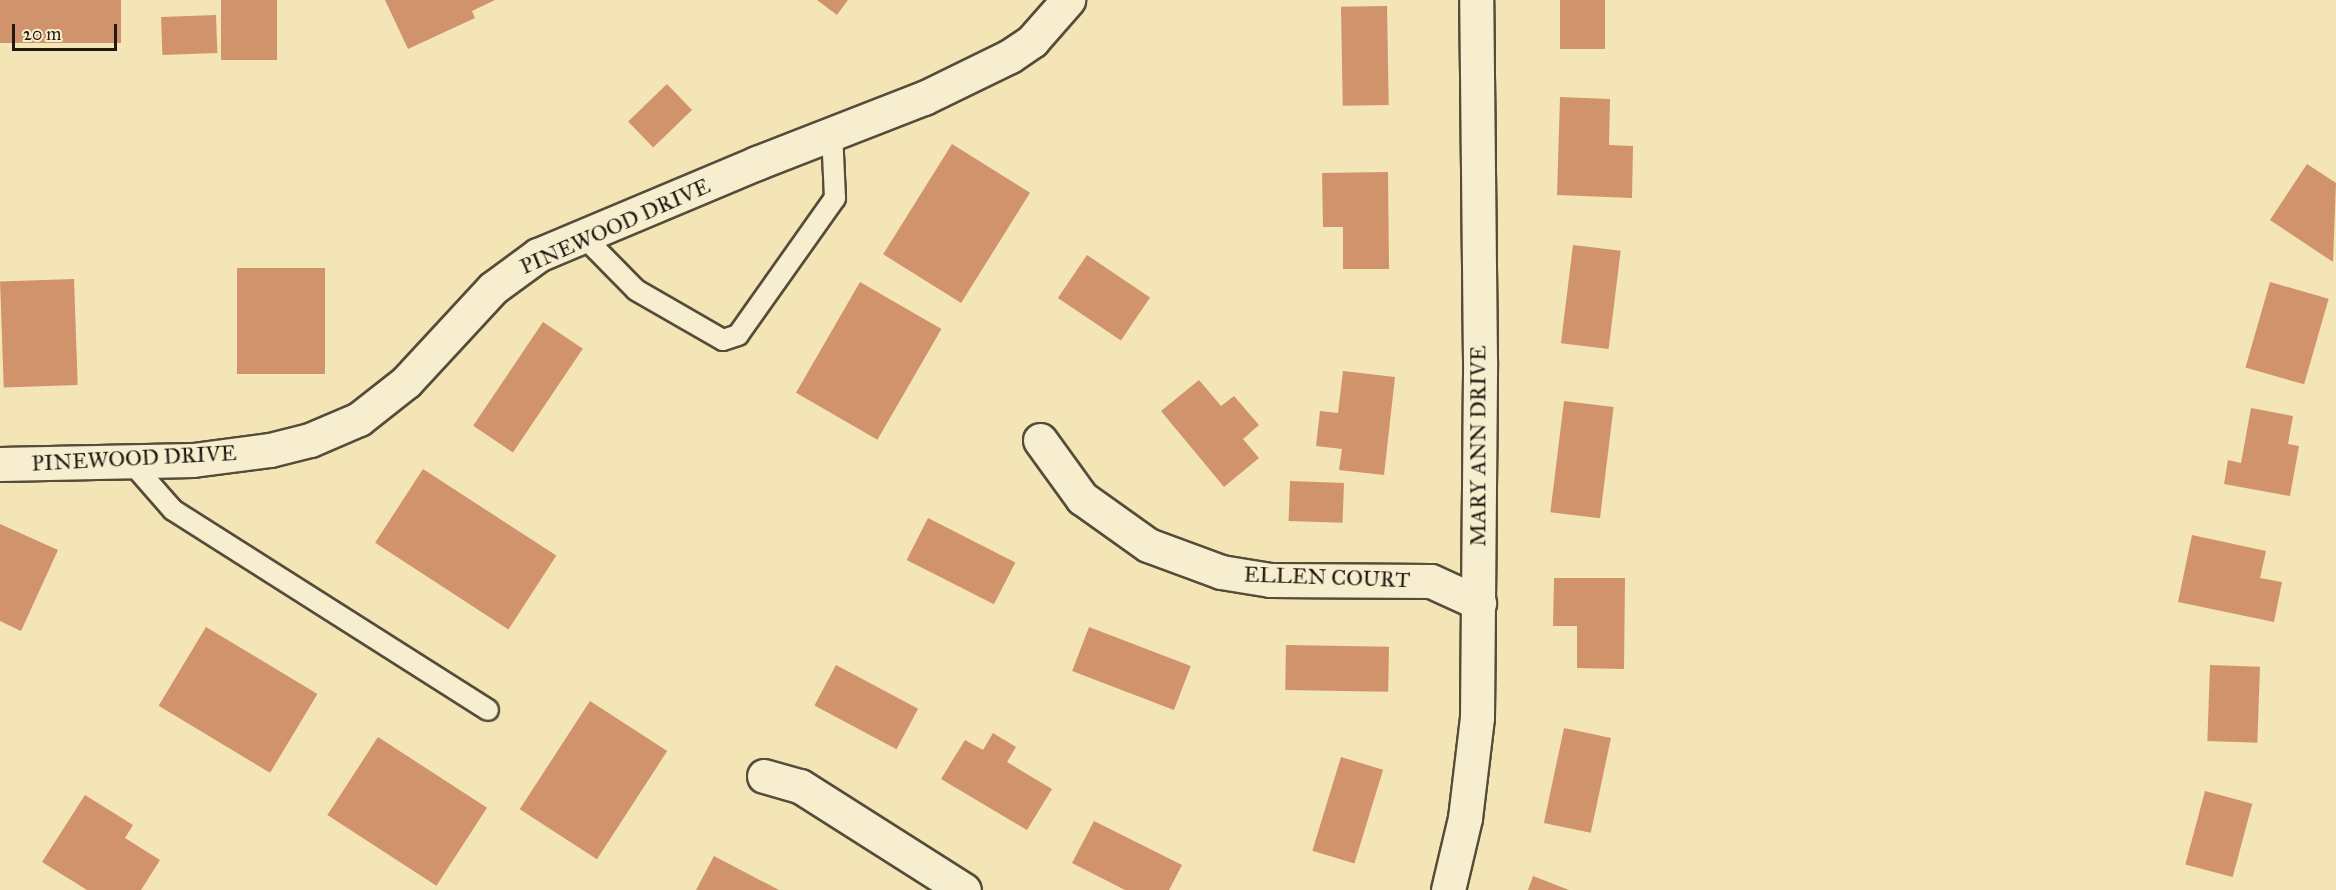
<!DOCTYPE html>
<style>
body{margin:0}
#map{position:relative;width:2336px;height:890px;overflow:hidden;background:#f3e5b6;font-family:"IM FELL Great Primer",serif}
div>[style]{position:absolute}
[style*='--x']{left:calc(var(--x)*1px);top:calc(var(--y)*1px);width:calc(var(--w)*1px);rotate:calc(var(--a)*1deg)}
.building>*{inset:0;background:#d1936c;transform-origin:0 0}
.roads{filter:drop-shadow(2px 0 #564c3a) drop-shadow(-2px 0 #564c3a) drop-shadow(0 2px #564c3a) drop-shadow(0 -2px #564c3a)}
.lane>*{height:20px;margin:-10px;padding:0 10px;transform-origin:10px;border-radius:10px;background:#f7eed0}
.street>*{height:33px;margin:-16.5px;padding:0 16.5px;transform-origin:16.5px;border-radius:16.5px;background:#f7eed0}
span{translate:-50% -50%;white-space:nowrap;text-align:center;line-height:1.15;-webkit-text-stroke:4.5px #f7eed0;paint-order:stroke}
.street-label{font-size:22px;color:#211910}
.scale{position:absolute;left:12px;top:24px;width:105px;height:27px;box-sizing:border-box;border:3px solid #211910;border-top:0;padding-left:8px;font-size:18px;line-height:21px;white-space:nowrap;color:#211910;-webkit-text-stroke:4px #f7eed0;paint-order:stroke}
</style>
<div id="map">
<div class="building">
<div style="left:0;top:0;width:121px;height:43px"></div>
<div style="left:221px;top:0;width:56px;height:60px"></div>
<div style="clip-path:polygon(385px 0,495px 0,472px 11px,475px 18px,408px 49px)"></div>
<div style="clip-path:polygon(817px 0,848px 0,837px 15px)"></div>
<div style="left:1560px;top:0;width:45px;height:49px"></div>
<div style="left:1387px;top:6px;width:99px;height:46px;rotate:89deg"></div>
<div style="left:216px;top:15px;width:38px;height:55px;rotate:88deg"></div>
<div style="left:667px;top:84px;width:36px;height:54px;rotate:46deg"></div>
<div style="clip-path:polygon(1560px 97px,1610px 99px,1609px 145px,1633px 146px,1632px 198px,1557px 195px)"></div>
<div style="left:952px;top:144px;width:92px;height:130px;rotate:32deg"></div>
<div style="clip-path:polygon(2307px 164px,2336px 183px,2333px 262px,2270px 220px)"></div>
<div style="clip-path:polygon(1388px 172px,1389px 269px,1343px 269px,1343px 227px,1323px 227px,1322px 173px)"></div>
<div style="left:1573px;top:245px;width:48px;height:99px;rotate:7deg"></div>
<div style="left:1087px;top:255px;width:76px;height:52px;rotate:34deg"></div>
<div style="left:237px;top:268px;width:88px;height:106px"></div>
<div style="left:74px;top:279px;width:106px;height:74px;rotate:88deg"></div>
<div style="left:860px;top:282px;width:94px;height:128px;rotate:30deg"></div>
<div style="left:2270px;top:282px;width:61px;height:89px;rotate:16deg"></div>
<div style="left:543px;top:322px;width:48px;height:125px;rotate:34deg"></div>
<div style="clip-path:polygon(1343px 371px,1395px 377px,1384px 475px,1339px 470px,1342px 449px,1316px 446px,1320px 411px,1338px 413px)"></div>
<div style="clip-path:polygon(1199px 380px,1221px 406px,1234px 396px,1259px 425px,1243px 439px,1259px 458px,1224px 487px,1161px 411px)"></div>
<div style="left:1564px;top:401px;width:50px;height:112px;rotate:7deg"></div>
<div style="clip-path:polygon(2251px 408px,2293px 416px,2288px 444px,2299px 446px,2290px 496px,2224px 484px,2228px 460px,2241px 463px)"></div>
<div style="left:423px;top:469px;width:159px;height:88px;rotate:33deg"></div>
<div style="left:1290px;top:481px;width:54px;height:40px;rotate:2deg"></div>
<div style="left:928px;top:518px;width:98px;height:47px;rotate:27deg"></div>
<div style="clip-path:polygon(0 524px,58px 550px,21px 631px,0 621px)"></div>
<div style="clip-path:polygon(2192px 535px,2266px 551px,2260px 578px,2282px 582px,2274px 622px,2178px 602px)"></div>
<div style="clip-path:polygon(1554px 578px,1625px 578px,1624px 669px,1577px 668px,1577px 626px,1553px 626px)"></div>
<div style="left:206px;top:627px;width:130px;height:92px;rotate:31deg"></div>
<div style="left:1089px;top:627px;width:109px;height:47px;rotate:21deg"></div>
<div style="left:1286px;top:645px;width:103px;height:45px;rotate:1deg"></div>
<div style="left:836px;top:665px;width:93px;height:46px;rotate:28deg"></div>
<div style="left:2210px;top:665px;width:50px;height:76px;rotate:2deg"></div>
<div style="left:590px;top:701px;width:92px;height:129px;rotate:33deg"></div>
<div style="left:1564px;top:728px;width:48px;height:97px;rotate:12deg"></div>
<div style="clip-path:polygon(993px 733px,1016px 747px,1007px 762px,1052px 789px,1027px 830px,941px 779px,965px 740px,983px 750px)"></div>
<div style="left:378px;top:737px;width:130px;height:93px;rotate:33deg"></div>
<div style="left:1341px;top:757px;width:44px;height:98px;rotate:17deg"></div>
<div style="left:2205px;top:791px;width:49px;height:76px;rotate:15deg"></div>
<div style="clip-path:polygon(85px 795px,133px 825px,125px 838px,160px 860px,141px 890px,87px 890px,42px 862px)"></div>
<div style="clip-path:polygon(1094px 821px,1182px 865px,1169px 890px,1125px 890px,1072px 863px)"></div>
<div style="clip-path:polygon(714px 856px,779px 890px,696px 890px)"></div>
<div style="clip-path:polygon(1533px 876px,1569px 890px,1528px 890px)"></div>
</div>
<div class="roads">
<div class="lane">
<div style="--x:584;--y:237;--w:74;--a:45.5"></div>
<div style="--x:636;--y:290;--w:100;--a:29.9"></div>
<div style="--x:723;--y:340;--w:16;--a:-18"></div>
<div style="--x:738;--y:335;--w:168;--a:-54.7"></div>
<div style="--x:835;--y:198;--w:65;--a:-92.6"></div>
<div style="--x:130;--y:461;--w:65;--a:48.7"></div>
<div style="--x:173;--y:510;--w:373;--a:32.4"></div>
</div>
<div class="street">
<div style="--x:1040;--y:440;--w:72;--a:54.1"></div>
<div style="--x:1082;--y:498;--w:81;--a:35.5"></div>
<div style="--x:1148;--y:545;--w:78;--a:20.3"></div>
<div style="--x:1221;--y:572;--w:50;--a:9.3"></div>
<div style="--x:1270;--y:580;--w:161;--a:0.4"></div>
<div style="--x:1431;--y:581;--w:53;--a:24.6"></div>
<div style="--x:0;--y:464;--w:193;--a:-1.2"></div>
<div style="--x:193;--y:460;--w:78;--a:-7.4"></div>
<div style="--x:270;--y:450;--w:41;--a:-14"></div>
<div style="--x:310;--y:440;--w:53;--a:-23.2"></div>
<div style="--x:359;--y:419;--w:60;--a:-38.2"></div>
<div style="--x:406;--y:382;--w:128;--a:-47.2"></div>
<div style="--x:493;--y:288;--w:56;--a:-36.3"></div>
<div style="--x:538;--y:255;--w:238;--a:-22.8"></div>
<div style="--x:757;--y:163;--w:179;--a:-21.3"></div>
<div style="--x:924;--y:98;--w:96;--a:-26"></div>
<div style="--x:1010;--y:56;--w:27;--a:-34"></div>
<div style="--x:1032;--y:41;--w:55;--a:-48.7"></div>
<div style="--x:764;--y:776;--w:37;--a:16"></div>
<div style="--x:800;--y:786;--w:194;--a:32.4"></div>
<div style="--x:1448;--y:890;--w:74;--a:-76.7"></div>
<div style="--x:1465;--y:818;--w:102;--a:-83.2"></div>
<div style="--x:1477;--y:717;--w:356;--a:-89.5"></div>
<div style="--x:1480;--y:361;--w:361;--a:-90.6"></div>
</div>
</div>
<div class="street-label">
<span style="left:615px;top:226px;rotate:-24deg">PINEWOOD DRIVE</span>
<span style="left:1478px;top:446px;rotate:-90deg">MARY ANN DRIVE</span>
<span style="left:134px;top:458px;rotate:-3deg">PINEWOOD DRIVE</span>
<span style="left:1327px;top:577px;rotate:2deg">ELLEN COURT</span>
</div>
<div class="scale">20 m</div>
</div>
